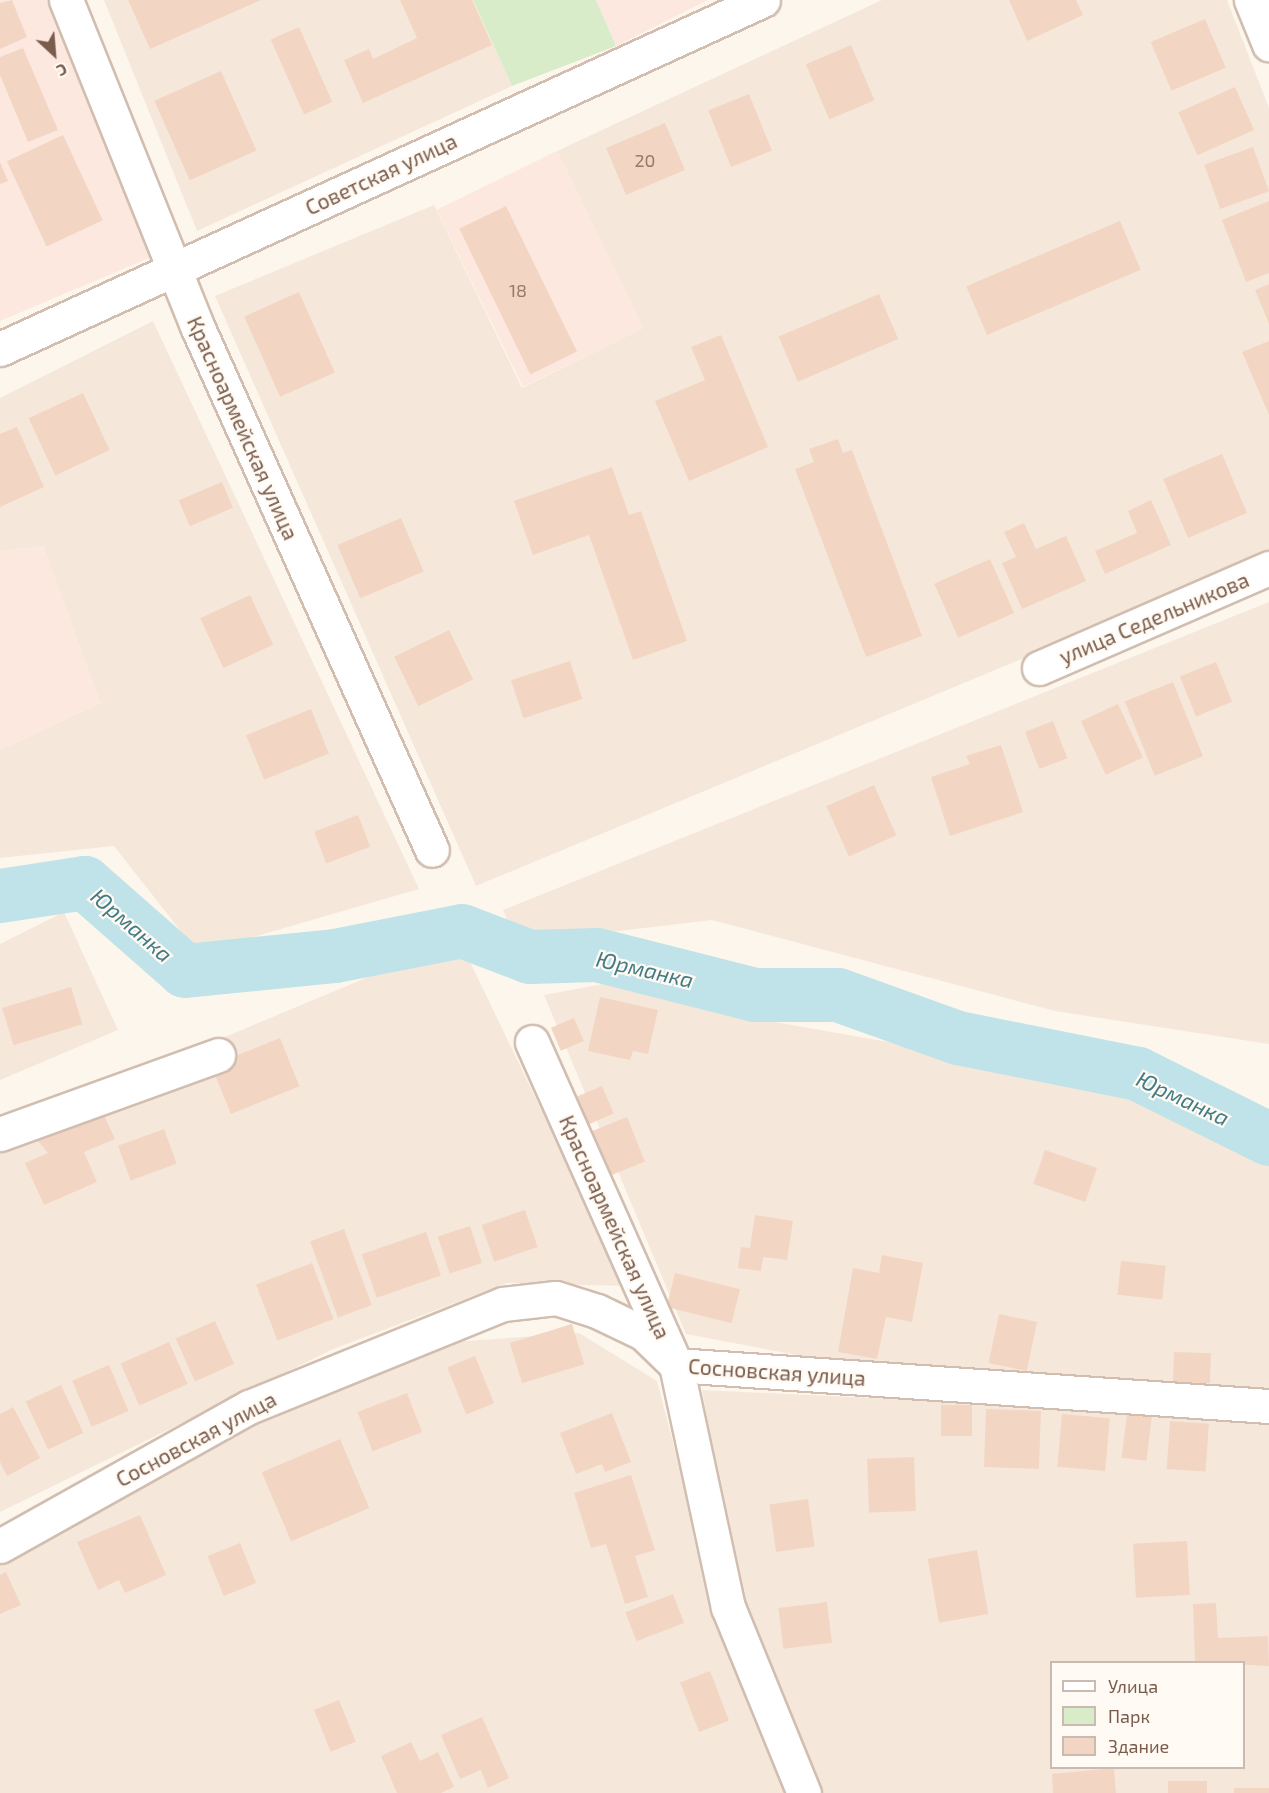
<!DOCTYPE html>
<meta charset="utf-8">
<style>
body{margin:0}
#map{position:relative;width:1269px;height:1793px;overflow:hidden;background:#fdf6ec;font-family:"Exo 2",sans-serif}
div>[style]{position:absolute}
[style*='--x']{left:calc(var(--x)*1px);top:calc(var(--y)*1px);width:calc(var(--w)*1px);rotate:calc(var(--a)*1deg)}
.residential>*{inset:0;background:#f5e8da}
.commercial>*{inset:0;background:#fde8e0;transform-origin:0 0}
.green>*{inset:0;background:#d8ecc9}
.river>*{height:54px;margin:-27px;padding:0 27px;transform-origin:27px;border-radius:27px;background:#bfe3e8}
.building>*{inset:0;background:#f3d5c3;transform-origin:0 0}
.roads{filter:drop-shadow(2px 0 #d1beb0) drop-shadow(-2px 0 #d1beb0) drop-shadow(0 2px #d1beb0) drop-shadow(0 -2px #d1beb0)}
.street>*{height:33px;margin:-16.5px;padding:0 16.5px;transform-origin:16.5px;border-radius:16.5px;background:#fff}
.secondary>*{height:33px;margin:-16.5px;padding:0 16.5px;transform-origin:16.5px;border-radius:16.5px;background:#fff}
span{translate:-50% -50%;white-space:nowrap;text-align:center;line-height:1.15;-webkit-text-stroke:4.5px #fffaf3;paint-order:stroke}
.number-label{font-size:18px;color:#987a6a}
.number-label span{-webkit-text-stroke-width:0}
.street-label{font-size:21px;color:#7a5c4d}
.water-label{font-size:22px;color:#437c86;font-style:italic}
.legend{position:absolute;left:1050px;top:1661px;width:195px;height:108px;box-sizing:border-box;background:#fffaf3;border:2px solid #cabbb1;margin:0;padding:8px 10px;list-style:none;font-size:18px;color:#7a5c4d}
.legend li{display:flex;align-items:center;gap:12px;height:30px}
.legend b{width:30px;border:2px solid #cabbb1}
.north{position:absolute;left:24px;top:24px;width:60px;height:60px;-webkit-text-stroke:4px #fffaf3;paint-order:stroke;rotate:154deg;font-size:16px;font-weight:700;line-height:24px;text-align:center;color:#7a5c4d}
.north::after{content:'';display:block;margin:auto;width:21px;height:27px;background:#7a5c4d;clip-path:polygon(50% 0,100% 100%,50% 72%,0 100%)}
</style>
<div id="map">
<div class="residential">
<div style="clip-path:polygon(104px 0,473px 0,512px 86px,197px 231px)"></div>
<div style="clip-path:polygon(882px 0,1227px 0,1269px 108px,1269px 556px,476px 886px,215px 296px,434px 205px,522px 388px,643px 328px,557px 151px)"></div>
<div style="clip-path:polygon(153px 321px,419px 889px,198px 953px,114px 846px,0 858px,0 750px,100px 703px,43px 546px,0 552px,0 398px)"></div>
<div style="clip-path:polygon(1269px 602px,1269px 1044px,1055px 1011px,712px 920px,517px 943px,503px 910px)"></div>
<div style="clip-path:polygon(64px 912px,118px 1030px,0 1080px,0 944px)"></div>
<div style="clip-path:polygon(459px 939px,626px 1286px,507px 1283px,331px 1350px,0 1512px,0 1131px)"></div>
<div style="clip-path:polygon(603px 984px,752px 1018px,945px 1052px,1125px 1093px,1269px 1164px,1269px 1394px,891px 1373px,686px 1334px,544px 995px)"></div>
<div style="clip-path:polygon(579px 1333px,657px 1381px,714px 1600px,793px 1793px,0 1793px,0 1556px,239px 1424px,438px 1343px)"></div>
<div style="clip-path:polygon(evenodd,702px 1390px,1269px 1417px,1269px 1793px,819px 1793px,740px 1600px,702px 1390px,1052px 1662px,1244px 1662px,1244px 1768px,1052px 1768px,1052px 1662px)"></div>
</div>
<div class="commercial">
<div style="clip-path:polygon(0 0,51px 0,154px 256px,0 321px)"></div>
<div style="clip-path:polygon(596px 0,708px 0,616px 46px)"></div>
<div style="left:557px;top:151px;width:197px;height:134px;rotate:64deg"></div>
<div style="clip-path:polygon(43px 546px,100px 703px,0 750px,0 552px)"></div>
</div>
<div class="green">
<div style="clip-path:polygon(473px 0,596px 0,616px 46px,512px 86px)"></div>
</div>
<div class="river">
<div style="--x:0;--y:896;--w:86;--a:-8.7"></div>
<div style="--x:85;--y:883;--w:133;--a:41.3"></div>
<div style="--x:185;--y:971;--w:151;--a:-5.7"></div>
<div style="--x:335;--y:956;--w:129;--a:-11.1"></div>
<div style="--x:462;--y:931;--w:73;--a:20.9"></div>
<div style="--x:530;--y:957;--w:67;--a:-1.7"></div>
<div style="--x:597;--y:955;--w:163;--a:14.2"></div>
<div style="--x:755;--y:995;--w:83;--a:0"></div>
<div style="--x:838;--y:995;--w:127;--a:19.7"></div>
<div style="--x:958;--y:1038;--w:184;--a:11.3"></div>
<div style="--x:1138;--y:1074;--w:146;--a:26.4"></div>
</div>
<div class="building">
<div style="clip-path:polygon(12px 0,27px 37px,0 49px,0 3px)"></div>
<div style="clip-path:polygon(128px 0,261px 0,150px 49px)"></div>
<div style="clip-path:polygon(400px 0,472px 0,492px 45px,363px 103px,344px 60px,369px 49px,373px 59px,417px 38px)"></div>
<div style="clip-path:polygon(1009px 0,1076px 0,1083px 15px,1027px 41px)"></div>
<div style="left:1205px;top:19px;width:53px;height:59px;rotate:67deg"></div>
<div style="left:299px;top:27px;width:82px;height:31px;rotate:66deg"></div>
<div style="left:851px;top:45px;width:60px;height:49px;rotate:67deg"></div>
<div style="clip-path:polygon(23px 48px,58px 130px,28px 142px,0 75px,0 57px)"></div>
<div style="left:221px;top:71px;width:87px;height:73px;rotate:66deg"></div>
<div style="left:1235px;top:87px;width:47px;height:62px;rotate:66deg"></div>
<div style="left:749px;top:94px;width:61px;height:44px;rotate:68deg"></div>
<div style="left:665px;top:123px;width:51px;height:64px;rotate:67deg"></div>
<div style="left:63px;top:135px;width:94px;height:62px;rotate:65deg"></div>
<div style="left:1253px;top:147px;width:47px;height:52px;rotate:70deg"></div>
<div style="clip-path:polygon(0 162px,8px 181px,0 184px)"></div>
<div style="clip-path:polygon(1269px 201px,1269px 273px,1246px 282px,1222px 220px)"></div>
<div style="left:506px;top:206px;width:162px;height:52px;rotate:64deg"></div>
<div style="left:1120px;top:221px;width:53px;height:167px;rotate:67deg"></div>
<div style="clip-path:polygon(1269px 284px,1269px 324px,1255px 290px)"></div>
<div style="left:299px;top:292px;width:88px;height:60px;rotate:66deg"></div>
<div style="left:879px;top:294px;width:49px;height:109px;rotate:67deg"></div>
<div style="clip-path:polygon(721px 335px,768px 447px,689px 481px,655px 401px,705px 380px,691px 347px)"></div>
<div style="clip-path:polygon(1269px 341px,1269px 415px,1242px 352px)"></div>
<div style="left:83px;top:393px;width:63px;height:60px;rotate:65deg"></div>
<div style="clip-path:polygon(17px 427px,44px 487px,0 507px,0 434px)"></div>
<div style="clip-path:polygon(838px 439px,843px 453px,852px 450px,922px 636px,866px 657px,795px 469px,814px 462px,809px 449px)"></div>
<div style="left:1222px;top:454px;width:64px;height:64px;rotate:67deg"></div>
<div style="clip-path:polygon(612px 467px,629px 515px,641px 511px,687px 641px,633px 660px,589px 535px,533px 555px,514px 501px)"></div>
<div style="left:222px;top:482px;width:28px;height:47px;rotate:67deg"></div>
<div style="clip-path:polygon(1151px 500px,1171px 545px,1105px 574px,1095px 551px,1137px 533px,1128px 511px)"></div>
<div style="left:401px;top:518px;width:58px;height:69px;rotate:67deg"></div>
<div style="clip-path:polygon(1024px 523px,1036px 549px,1066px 536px,1086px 581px,1022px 609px,1002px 563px,1016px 557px,1004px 532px)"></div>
<div style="left:990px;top:559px;width:59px;height:61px;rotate:66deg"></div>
<div style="left:250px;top:595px;width:55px;height:55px;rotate:65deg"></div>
<div style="left:449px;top:630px;width:55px;height:61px;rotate:64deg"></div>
<div style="left:570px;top:661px;width:40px;height:62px;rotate:72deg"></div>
<div style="left:1216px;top:662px;width:43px;height:39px;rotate:68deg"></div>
<div style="left:1173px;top:682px;width:80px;height:52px;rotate:68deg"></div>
<div style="left:1118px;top:704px;width:59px;height:41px;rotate:65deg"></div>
<div style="left:311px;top:709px;width:48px;height:70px;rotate:68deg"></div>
<div style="left:1053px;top:721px;width:40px;height:30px;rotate:69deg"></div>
<div style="clip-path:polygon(1001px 745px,1023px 812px,950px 836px,931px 777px,970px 764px,966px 756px)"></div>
<div style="left:874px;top:785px;width:55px;height:52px;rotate:66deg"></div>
<div style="left:358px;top:815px;width:34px;height:47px;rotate:69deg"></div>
<div style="left:71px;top:987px;width:39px;height:72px;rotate:73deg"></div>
<div style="clip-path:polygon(600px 997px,658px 1010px,648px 1054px,633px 1051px,630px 1060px,588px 1051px)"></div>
<div style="left:574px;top:1018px;width:25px;height:25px;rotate:67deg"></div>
<div style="left:280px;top:1038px;width:52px;height:74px;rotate:68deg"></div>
<div style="left:602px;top:1086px;width:30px;height:27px;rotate:67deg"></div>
<div style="clip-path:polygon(102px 1111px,115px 1139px,84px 1152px,97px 1182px,44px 1205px,25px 1163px,48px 1153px,37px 1140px)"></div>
<div style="left:627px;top:1117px;width:48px;height:38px;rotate:68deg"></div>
<div style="left:164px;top:1129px;width:37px;height:49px;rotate:70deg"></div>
<div style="left:1045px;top:1150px;width:55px;height:36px;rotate:19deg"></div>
<div style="left:525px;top:1210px;width:39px;height:46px;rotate:71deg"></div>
<div style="clip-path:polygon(755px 1215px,793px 1221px,787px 1260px,763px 1257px,761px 1271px,738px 1268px,741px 1247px,750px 1248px)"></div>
<div style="left:470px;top:1226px;width:39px;height:34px;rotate:72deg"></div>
<div style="left:344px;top:1229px;width:81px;height:36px;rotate:70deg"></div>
<div style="left:426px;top:1232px;width:46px;height:68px;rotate:71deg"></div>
<div style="clip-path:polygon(882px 1255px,923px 1263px,912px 1322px,886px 1317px,877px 1359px,838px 1352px,853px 1268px,879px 1273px)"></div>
<div style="left:1121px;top:1261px;width:45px;height:34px;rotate:6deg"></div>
<div style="left:312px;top:1263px;width:60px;height:60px;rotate:69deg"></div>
<div style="left:675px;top:1273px;width:67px;height:35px;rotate:14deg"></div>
<div style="left:999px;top:1314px;width:39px;height:50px;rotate:12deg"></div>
<div style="left:215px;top:1321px;width:47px;height:43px;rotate:66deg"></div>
<div style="left:572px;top:1324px;width:42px;height:65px;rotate:73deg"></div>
<div style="left:169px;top:1342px;width:46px;height:53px;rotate:66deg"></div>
<div style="left:1174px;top:1352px;width:37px;height:30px;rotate:2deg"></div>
<div style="left:475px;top:1356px;width:51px;height:30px;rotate:68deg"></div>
<div style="left:109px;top:1365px;width:50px;height:40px;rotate:67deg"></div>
<div style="left:61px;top:1385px;width:53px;height:39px;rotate:65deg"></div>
<div style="left:407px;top:1393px;width:42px;height:53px;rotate:69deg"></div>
<div style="left:972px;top:1405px;width:31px;height:31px;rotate:90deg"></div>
<div style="clip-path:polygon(13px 1407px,40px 1458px,7px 1476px,0 1462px,0 1414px)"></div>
<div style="left:986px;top:1409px;width:55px;height:58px;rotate:2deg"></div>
<div style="clip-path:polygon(612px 1413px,631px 1462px,605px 1472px,602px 1464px,576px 1474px,560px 1433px)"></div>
<div style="left:1062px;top:1414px;width:48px;height:53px;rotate:5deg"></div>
<div style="left:1127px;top:1414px;width:25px;height:44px;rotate:7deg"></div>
<div style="left:1170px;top:1421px;width:39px;height:48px;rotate:4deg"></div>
<div style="left:340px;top:1439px;width:75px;height:85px;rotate:67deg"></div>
<div style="left:914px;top:1457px;width:54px;height:47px;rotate:88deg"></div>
<div style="clip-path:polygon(631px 1475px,655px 1550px,635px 1556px,648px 1597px,625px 1604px,606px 1544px,591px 1548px,574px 1493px)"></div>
<div style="left:808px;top:1499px;width:48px;height:39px;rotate:82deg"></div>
<div style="clip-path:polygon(140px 1515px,166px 1575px,125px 1593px,119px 1580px,98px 1590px,77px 1542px)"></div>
<div style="left:1187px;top:1541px;width:54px;height:54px;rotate:87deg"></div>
<div style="left:240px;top:1543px;width:43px;height:35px;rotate:68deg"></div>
<div style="left:977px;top:1550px;width:65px;height:50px;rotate:80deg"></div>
<div style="clip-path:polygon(6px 1572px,21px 1605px,0 1614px,0 1575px)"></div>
<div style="left:673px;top:1594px;width:31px;height:51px;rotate:69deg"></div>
<div style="left:827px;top:1602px;width:41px;height:49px;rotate:83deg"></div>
<div style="clip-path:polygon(1216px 1603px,1218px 1638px,1268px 1636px,1269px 1666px,1195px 1662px,1193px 1604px)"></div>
<div style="left:710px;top:1671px;width:53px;height:32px;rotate:69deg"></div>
<div style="left:339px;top:1700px;width:45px;height:27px;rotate:68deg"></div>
<div style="clip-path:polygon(482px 1717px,509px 1778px,488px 1788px,481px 1770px,460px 1779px,441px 1735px)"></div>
<div style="clip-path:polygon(411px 1742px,420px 1761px,438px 1752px,454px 1787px,441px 1793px,397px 1793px,381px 1756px)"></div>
<div style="clip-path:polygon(1114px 1768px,1116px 1793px,1053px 1793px,1052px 1774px)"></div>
<div style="left:1168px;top:1781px;width:39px;height:12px"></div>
<div style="left:1234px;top:1788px;width:35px;height:5px"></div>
</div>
<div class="roads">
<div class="street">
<div style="--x:66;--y:0;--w:351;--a:68.1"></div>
<div style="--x:197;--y:326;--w:574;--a:65.85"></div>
<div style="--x:1251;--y:0;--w:48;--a:67.8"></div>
<div style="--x:1039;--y:668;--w:251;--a:-23.5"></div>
<div style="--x:532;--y:1042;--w:354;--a:66"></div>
<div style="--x:676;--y:1365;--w:248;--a:77.9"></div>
<div style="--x:728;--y:1607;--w:201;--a:67.8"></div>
<div style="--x:0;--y:1134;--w:232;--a:-19.9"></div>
<div style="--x:0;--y:1546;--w:285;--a:-29.2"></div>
<div style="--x:249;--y:1407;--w:274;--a:-22.1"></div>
<div style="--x:503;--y:1304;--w:53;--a:-6.5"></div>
<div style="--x:556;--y:1298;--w:43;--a:17.6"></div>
<div style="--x:597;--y:1311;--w:51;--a:25.6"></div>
<div style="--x:643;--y:1333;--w:46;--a:44.1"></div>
<div style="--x:676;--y:1365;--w:594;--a:3.96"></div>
</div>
<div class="secondary">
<div style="--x:0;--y:349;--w:839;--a:-24.58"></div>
</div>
</div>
<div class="number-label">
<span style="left:645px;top:160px">20</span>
<span style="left:518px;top:290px">18</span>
</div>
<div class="street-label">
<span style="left:381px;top:174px;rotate:-25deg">Советская улица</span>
<span style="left:243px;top:428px;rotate:66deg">Красноармейская улица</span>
<span style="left:1154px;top:618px;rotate:-23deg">улица Седельникова</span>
<span style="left:615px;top:1227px;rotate:66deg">Красноармейская улица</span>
<span style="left:777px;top:1372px;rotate:4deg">Сосновская улица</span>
<span style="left:196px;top:1439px;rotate:-28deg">Сосновская улица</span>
</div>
<div class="water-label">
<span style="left:132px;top:925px;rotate:41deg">Юрманка</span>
<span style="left:645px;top:969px;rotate:13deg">Юрманка</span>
<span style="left:1183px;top:1098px;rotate:25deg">Юрманка</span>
</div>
<ul class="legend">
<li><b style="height:8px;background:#fff"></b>Улица</li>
<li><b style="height:16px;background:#d8ecc9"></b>Парк</li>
<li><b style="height:16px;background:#f3d5c3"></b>Здание</li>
</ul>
<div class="north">С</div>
</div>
